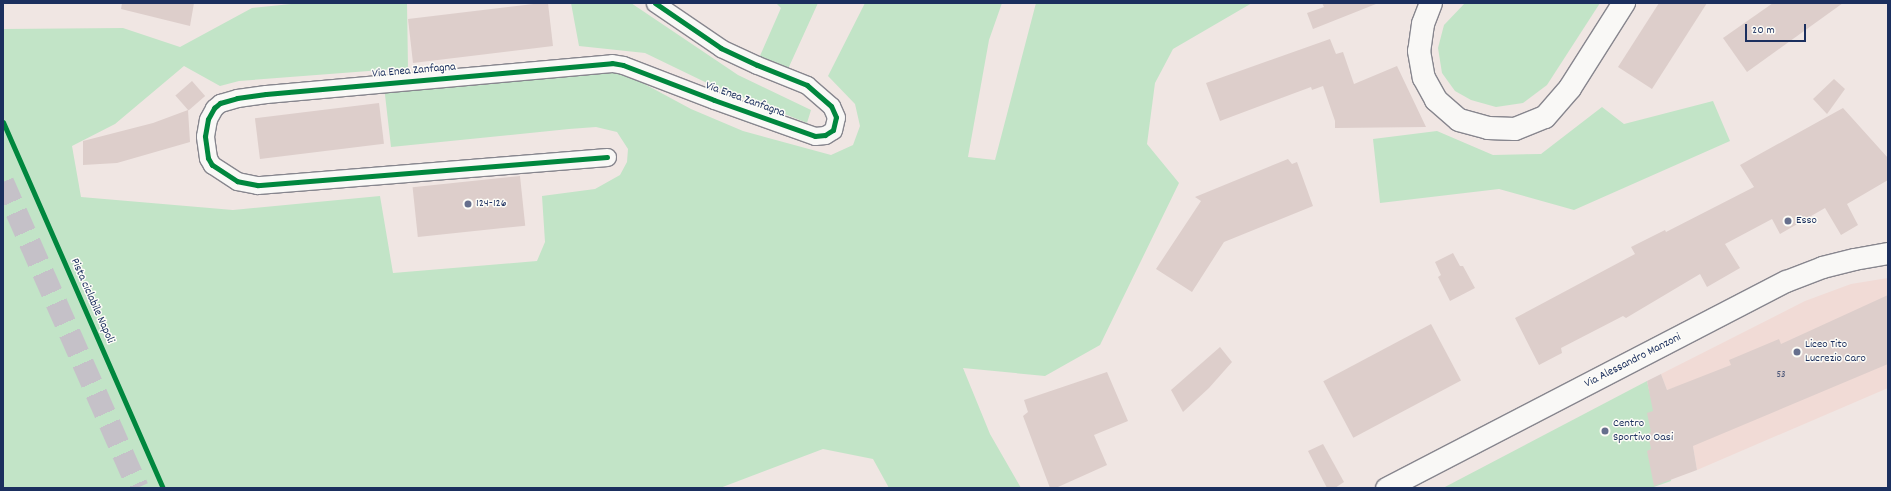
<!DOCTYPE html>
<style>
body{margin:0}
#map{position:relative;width:1891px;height:491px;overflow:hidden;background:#f0e6e3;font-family:Dekko,sans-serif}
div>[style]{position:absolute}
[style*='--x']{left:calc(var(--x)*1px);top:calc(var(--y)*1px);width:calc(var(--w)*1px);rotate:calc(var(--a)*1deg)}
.built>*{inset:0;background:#f1dbd6}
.green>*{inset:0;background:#c2e4c7}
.building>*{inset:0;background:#ddcecb;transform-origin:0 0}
.primary-tunnel>*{height:22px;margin-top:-11px;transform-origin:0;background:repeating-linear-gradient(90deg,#c5c1c8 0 22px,transparent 0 33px)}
.roads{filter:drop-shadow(1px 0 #87868e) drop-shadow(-1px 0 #87868e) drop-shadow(0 1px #87868e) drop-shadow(0 -1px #87868e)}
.minor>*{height:17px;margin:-8.5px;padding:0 8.5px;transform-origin:8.5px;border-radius:8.5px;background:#f9f8f6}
.tertiary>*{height:21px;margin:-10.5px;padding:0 10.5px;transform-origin:10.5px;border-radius:10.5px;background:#f9f8f6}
.secondary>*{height:22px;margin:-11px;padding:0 11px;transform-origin:11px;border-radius:11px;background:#f9f8f6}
.cycleway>*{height:5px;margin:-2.5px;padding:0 2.5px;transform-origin:2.5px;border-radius:2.5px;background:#00873e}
.dots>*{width:11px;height:11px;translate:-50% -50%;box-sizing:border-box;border:2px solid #fdfcf7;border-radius:50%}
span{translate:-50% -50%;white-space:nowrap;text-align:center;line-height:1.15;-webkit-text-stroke:3px #fdfcf7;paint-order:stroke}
.number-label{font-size:10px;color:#4c5779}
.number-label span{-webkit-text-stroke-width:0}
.street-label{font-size:12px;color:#1b2f5e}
.poi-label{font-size:12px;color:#1b2f5e}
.left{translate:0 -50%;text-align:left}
.frame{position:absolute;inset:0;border:4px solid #1b2f5e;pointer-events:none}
.scale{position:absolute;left:1745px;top:24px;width:61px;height:18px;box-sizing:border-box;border:2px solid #1b2f5e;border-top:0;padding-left:5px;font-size:12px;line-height:14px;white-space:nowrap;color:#1b2f5e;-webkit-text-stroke:3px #fdfcf7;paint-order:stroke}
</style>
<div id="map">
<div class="built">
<div style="clip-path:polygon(1888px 278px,1888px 388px,1697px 470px,1693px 446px,1676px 387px,1667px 390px,1661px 374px,1805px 301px,1851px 284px)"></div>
</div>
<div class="green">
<div style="clip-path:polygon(301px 3px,407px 3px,408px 68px,239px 81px,220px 86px,184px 66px,115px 124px,72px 146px,81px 197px,233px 210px,380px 196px,393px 273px,537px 261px,545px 242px,542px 196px,595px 189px,620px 175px,627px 162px,628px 149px,617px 132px,596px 127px,569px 129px,391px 147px,384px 86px,611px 66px,691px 109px,743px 131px,831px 155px,853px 145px,860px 126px,855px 104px,828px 76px,865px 3px,1002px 3px,989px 40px,968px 157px,995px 160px,1036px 3px,1252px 3px,1173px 49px,1155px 83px,1147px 144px,1179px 183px,1100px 345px,1045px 376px,963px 368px,990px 434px,1021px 488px,889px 488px,873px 459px,823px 449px,720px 488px,3px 488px,3px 29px,123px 28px,180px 47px,252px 8px)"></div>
<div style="clip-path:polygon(571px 3px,631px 3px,738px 75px,811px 110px,807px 123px,707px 83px,645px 53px,579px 46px)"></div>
<div style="clip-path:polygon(776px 3px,818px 3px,788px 69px,759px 58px,781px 8px)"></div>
<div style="clip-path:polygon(1465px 3px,1600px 3px,1547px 85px,1523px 103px,1496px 107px,1471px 100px,1455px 91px,1442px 73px,1438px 48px,1444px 25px)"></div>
<div style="clip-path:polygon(1713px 101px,1730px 141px,1574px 210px,1499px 189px,1380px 203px,1373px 139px,1437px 131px,1493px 155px,1541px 154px,1602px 107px,1624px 124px)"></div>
<div style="clip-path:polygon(1647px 381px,1671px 481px,1651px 488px,1443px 488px)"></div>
</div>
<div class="building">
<div style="clip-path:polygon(122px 3px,194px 3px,190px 26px,121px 9px)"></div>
<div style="clip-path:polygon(542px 3px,548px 3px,553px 46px,413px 63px,408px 19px)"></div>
<div style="clip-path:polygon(1322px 3px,1376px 3px,1376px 4px,1313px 29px,1307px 13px,1324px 7px)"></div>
<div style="clip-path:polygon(1659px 3px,1707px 3px,1652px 89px,1618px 67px)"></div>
<div style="clip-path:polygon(1773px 3px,1843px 3px,1747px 72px,1723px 38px)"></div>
<div style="clip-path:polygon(1330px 39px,1336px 54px,1343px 52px,1354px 84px,1397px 66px,1426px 127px,1335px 128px,1335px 121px,1323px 86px,1312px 90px,1311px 87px,1220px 121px,1206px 83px)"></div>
<div style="clip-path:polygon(1834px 79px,1845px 89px,1827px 114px,1813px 99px)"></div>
<div style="left:192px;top:81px;width:20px;height:22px;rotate:49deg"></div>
<div style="left:379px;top:103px;width:41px;height:125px;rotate:83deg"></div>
<div style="clip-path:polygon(1843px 108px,1888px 158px,1888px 180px,1847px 204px,1858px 225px,1841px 235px,1825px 208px,1780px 234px,1772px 219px,1725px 244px,1740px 268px,1707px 287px,1700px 274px,1626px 318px,1623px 316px,1561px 348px,1562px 353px,1539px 365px,1515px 318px,1635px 254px,1631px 247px,1665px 230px,1666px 232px,1754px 187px,1740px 165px)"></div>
<div style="clip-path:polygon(188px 110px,190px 142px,117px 163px,83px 165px,83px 141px,153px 123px)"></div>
<div style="clip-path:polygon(1288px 159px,1292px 164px,1297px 162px,1313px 206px,1224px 242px,1192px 292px,1156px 269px,1201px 201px,1195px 197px)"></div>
<div style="left:520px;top:176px;width:50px;height:108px;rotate:84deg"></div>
<div style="clip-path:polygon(1453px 253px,1460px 266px,1463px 266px,1475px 288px,1450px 301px,1438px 277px,1441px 275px,1435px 262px)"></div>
<div style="clip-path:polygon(1888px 295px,1888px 364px,1693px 446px,1697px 470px,1654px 486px,1647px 451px,1651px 449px,1648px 434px,1651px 432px,1647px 413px,1653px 411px,1647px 381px,1661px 374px,1667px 390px,1731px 365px,1729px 360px,1779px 339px,1781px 344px)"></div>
<div style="left:1431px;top:324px;width:64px;height:122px;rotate:62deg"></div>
<div style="clip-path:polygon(1220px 347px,1232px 362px,1209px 388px,1183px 412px,1171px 390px)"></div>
<div style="clip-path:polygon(1107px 372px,1128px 421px,1094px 435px,1107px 465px,1058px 487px,1050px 488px,1023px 416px,1028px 412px,1024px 400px)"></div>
<div style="clip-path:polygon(1323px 444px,1344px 482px,1335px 488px,1327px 488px,1308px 451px)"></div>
</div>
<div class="primary-tunnel">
<div style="--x:3;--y:182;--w:334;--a:66.2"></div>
</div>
<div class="roads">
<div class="minor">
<div style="--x:607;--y:157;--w:351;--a:175.4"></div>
<div style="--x:257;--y:185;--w:20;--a:-169"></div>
<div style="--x:237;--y:181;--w:30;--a:-147"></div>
<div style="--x:212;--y:165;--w:8;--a:-120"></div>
<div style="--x:208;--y:158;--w:22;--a:-98"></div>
<div style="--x:205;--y:136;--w:17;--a:-80"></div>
<div style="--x:208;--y:119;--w:13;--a:-61"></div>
<div style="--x:214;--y:108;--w:8;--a:-40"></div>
<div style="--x:220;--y:103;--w:18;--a:-16"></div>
<div style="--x:237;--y:98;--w:29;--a:-8"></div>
<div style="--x:266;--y:94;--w:347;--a:-5.1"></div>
<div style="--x:612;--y:63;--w:11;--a:10"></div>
<div style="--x:623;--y:65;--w:97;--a:21"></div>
<div style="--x:714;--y:100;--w:107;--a:19.6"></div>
<div style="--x:815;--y:136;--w:10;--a:-6"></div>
<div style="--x:825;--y:135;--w:9;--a:-32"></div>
<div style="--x:833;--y:130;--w:13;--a:-77"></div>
<div style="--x:836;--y:117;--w:12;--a:-114"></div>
<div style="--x:831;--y:106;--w:32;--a:-139"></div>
<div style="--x:807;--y:85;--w:54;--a:-158.2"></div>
<div style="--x:757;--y:65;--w:40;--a:-155"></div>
<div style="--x:721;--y:48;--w:80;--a:-145.7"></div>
</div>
<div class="tertiary">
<div style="--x:1386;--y:488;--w:450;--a:-27.4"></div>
<div style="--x:1786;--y:281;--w:39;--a:-21"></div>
<div style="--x:1822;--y:267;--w:33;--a:-14"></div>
<div style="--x:1854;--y:259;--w:35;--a:-10"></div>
</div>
<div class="secondary">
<div style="--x:1431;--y:3;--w:22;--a:111"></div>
<div style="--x:1423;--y:24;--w:27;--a:98"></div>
<div style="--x:1419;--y:51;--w:27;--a:80"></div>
<div style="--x:1424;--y:78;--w:25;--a:61"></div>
<div style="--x:1436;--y:100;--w:30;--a:41"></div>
<div style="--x:1459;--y:120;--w:30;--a:15"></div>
<div style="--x:1488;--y:128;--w:27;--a:2"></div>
<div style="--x:1515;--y:129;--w:32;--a:-22"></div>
<div style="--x:1545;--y:117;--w:38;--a:-49"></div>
<div style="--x:1570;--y:88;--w:101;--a:-57.6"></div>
</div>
</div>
<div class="cycleway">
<div style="--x:3;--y:122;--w:399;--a:66.4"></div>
<div style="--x:607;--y:157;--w:351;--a:175.4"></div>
<div style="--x:257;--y:185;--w:20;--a:-169"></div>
<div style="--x:237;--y:181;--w:30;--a:-147"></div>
<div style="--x:212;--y:165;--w:8;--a:-120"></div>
<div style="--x:208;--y:158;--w:22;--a:-98"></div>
<div style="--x:205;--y:136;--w:17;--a:-80"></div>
<div style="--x:208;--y:119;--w:13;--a:-61"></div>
<div style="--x:214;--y:108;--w:8;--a:-40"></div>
<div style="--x:220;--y:103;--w:18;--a:-16"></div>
<div style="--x:237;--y:98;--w:29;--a:-8"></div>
<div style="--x:266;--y:94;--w:347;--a:-5.1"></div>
<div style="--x:612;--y:63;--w:11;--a:10"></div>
<div style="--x:623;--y:65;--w:97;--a:21"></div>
<div style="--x:714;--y:100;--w:107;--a:19.6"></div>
<div style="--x:815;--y:136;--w:10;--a:-6"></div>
<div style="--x:825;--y:135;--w:9;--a:-32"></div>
<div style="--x:833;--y:130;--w:13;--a:-77"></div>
<div style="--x:836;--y:117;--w:12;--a:-114"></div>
<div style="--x:831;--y:106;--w:32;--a:-139"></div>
<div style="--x:807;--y:85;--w:54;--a:-158.2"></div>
<div style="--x:757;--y:65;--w:40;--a:-155"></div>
<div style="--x:721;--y:48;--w:80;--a:-145.7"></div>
</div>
<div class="dots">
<div style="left:468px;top:204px;background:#666f8d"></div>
<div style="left:1788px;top:221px;background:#666f8d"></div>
<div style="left:1797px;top:352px;background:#666f8d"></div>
<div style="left:1605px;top:431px;background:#666f8d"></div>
</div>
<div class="number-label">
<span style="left:1781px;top:376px">53</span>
</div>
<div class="street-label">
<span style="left:414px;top:71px;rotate:-5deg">Via Enea Zanfagna</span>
<span style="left:745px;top:100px;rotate:20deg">Via Enea Zanfagna</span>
<span style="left:92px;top:301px;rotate:66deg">Pista ciclabile Napoli</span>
<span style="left:1633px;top:361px;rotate:-27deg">Via Alessandro Manzoni</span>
</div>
<div class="poi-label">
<span class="left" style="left:476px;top:204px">124-126</span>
<span class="left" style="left:1796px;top:221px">Esso</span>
<span class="left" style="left:1805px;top:352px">Liceo Tito<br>Lucrezio Caro</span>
<span class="left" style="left:1613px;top:431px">Centro<br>Sportivo Oasi</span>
</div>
<div class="frame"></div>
<div class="scale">20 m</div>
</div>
